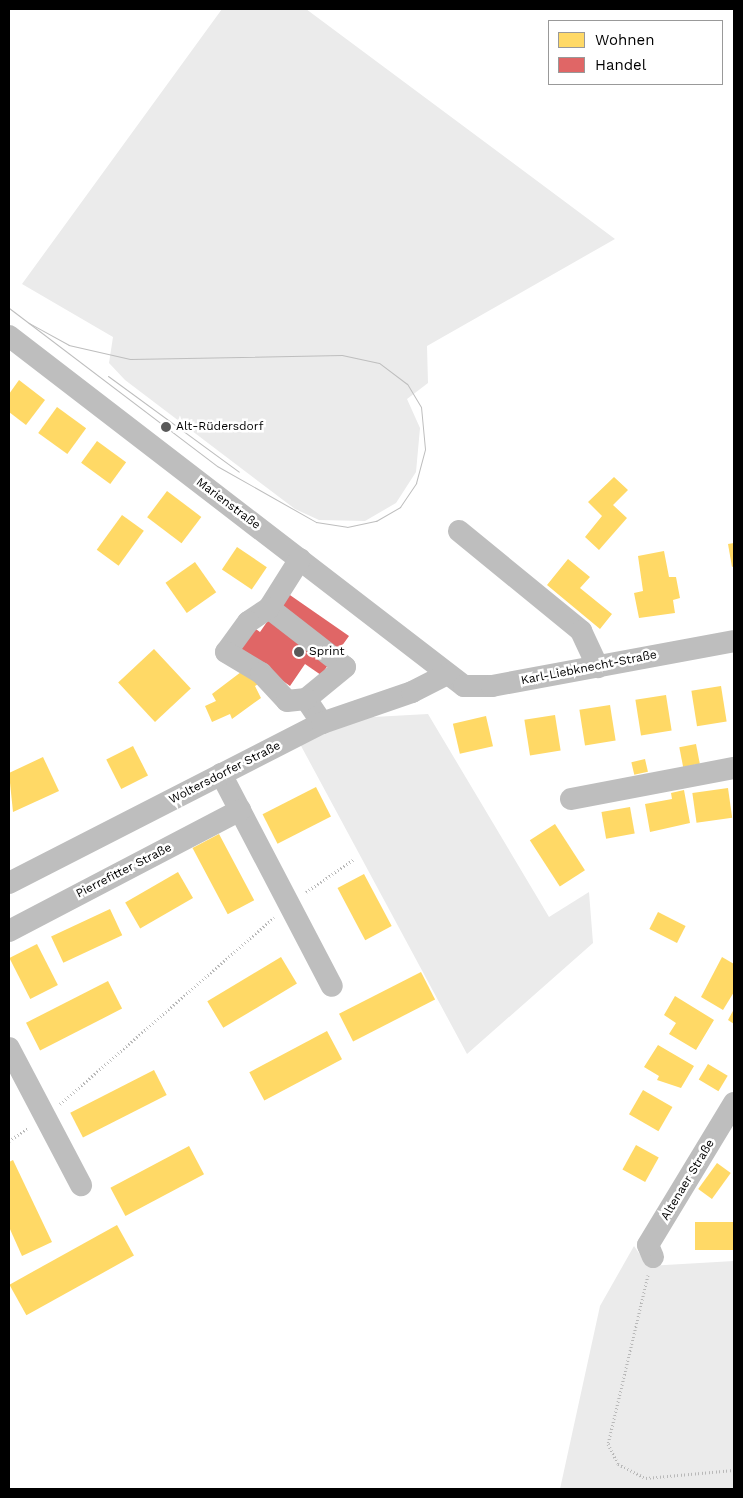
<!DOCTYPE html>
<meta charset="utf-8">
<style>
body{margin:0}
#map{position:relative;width:743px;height:1498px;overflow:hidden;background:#fff;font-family:"Work Sans",sans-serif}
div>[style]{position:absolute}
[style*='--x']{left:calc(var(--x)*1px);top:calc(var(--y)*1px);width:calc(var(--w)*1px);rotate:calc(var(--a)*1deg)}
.green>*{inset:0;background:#ebebeb}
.homes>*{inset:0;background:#ffd966;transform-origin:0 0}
.shops>*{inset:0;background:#e06666}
.path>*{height:3px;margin-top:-1.5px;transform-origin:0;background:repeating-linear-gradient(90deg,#b9b9b9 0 1px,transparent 0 3.5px)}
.minor>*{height:22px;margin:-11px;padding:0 11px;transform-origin:11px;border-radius:11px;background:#bebebe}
.tram>*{height:1px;margin:-0.5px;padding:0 0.5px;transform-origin:0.5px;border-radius:0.5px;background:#bebebe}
.dots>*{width:14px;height:14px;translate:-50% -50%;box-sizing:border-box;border:2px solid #fff;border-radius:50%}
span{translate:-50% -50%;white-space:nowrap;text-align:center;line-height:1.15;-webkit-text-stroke:5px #fff;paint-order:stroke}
.poi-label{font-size:12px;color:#000}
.left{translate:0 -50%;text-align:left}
.street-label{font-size:12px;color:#000}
.frame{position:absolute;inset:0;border:10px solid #000;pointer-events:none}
.legend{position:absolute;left:548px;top:20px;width:175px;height:65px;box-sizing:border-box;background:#fff;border:1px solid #999;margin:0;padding:6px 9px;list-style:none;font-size:15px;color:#000}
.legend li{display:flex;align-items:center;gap:10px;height:25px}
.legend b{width:25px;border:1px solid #999}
</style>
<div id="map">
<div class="green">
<div style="clip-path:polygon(222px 9px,306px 9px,615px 239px,427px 346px,428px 383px,407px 399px,420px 428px,416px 472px,396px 503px,365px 521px,319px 520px,295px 509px,125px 380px,109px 363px,113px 337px,22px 284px)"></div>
<div style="clip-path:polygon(428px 714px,549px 917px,589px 892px,593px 943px,467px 1054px,300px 744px,355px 718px)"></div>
<div style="clip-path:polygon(634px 1246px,648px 1266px,734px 1261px,734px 1489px,560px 1489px,600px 1306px)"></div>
</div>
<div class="homes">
<div style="clip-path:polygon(19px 380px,45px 400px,26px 425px,9px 412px,9px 394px)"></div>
<div style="left:57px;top:407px;width:36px;height:32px;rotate:36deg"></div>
<div style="left:97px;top:441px;width:36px;height:27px;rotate:36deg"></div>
<div style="clip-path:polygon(614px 477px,628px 490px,613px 505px,627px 518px,599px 550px,585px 537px,602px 516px,588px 502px)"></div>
<div style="left:167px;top:491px;width:43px;height:33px;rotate:37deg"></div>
<div style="left:122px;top:515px;width:27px;height:43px;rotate:36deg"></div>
<div style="clip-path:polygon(734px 543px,734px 566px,732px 567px,728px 544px)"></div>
<div style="left:237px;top:547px;width:36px;height:27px;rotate:34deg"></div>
<div style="clip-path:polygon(664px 551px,669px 577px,676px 577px,680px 598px,673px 600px,675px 613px,639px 618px,634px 593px,643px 591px,638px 556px)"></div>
<div style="clip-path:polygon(568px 559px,590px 577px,580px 588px,612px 614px,600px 629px,547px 585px)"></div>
<div style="left:195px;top:562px;width:37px;height:36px;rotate:55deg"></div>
<div style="left:154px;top:649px;width:54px;height:49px;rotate:47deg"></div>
<div style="clip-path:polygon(241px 672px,260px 683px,255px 686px,261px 698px,232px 719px,230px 714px,212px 722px,205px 706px,216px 701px,212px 694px)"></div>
<div style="left:721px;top:686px;width:36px;height:30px;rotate:81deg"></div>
<div style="left:666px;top:695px;width:36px;height:31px;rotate:81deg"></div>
<div style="left:610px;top:705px;width:36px;height:31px;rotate:81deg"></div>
<div style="left:555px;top:715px;width:36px;height:31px;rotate:81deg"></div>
<div style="left:486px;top:716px;width:31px;height:34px;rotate:77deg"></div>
<div style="left:696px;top:744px;width:20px;height:17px;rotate:79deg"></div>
<div style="left:133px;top:746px;width:33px;height:30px;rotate:63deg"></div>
<div style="clip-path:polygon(43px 757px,59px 791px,13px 812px,9px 773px)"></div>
<div style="left:645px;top:759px;width:13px;height:14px;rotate:77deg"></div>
<div style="left:316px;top:787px;width:33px;height:60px;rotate:63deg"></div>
<div style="left:728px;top:788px;width:30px;height:36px;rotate:82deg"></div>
<div style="clip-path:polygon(684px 790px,690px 823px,650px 832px,645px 804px,672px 799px,671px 793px)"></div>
<div style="left:630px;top:807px;width:27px;height:29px;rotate:80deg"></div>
<div style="left:555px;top:824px;width:55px;height:30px;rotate:57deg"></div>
<div style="left:219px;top:834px;width:75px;height:30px;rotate:62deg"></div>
<div style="left:178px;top:872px;width:30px;height:61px;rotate:60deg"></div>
<div style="left:364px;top:874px;width:59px;height:30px;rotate:62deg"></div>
<div style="left:110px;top:909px;width:29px;height:65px;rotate:65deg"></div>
<div style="left:658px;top:912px;width:31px;height:19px;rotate:27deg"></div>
<div style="left:37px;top:944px;width:46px;height:31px;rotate:63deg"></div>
<div style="left:281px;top:957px;width:31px;height:86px;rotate:59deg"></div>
<div style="clip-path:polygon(722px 957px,734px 964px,734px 992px,723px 1010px,701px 997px)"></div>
<div style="left:421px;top:972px;width:31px;height:92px;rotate:63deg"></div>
<div style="left:108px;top:981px;width:31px;height:92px;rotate:63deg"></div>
<div style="clip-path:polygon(675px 996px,714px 1020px,696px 1050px,669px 1034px,676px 1023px,664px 1015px)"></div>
<div style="clip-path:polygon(734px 1009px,734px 1024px,728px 1020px)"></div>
<div style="left:327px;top:1031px;width:32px;height:88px;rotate:62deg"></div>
<div style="clip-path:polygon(658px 1045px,694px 1066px,681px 1088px,657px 1080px,659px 1076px,644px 1067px)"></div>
<div style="left:708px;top:1064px;width:23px;height:18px;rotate:31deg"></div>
<div style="left:154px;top:1070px;width:28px;height:94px;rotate:63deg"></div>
<div style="left:643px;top:1090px;width:34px;height:28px;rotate:30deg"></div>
<div style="left:636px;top:1145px;width:26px;height:28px;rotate:29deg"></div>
<div style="left:189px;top:1146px;width:32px;height:89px;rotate:62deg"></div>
<div style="clip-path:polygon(13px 1160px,52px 1242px,22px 1256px,9px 1227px,9px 1162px)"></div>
<div style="left:717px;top:1163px;width:17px;height:32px;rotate:36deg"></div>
<div style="left:734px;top:1222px;width:28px;height:39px;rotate:90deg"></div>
<div style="left:117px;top:1225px;width:35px;height:123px;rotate:61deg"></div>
</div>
<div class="shops">
<div style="clip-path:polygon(287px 593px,349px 636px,321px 675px,305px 664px,290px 686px,238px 649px,253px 627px,260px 632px)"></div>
</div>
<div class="path">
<div style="--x:306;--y:892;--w:58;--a:-34.5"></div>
<div style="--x:60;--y:1104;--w:284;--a:-41.1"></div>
<div style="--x:9;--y:1141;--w:24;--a:-35"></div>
<div style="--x:648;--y:1275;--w:174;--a:103.3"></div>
<div style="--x:608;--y:1444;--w:22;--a:63"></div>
<div style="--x:618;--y:1464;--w:31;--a:27"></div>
<div style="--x:646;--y:1478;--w:88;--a:-5.2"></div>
</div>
<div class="minor">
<div style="--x:9;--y:336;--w:574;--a:37.57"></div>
<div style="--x:464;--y:686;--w:28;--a:0"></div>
<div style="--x:492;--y:686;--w:246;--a:-10.5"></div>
<div style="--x:459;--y:531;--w:158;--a:39.3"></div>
<div style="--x:581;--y:631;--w:40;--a:65"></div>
<div style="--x:300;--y:559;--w:58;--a:122.3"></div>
<div style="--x:269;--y:608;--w:96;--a:37.8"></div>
<div style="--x:345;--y:667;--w:50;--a:140.6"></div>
<div style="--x:306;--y:699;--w:29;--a:56"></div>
<div style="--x:269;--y:608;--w:25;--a:146"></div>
<div style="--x:248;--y:622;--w:37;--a:126"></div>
<div style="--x:226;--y:652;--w:41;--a:31"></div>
<div style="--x:261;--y:673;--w:38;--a:47"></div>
<div style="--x:287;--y:701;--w:19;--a:-6"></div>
<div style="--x:221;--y:774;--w:239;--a:62.4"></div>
<div style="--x:571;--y:799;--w:166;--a:-10.8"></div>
<div style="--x:9;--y:883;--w:352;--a:-27.1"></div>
<div style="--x:322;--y:723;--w:95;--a:-19"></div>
<div style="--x:412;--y:692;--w:38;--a:-27"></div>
<div style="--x:9;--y:931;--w:261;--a:-27.6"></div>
<div style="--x:9;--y:1048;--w:155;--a:62.3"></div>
<div style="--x:653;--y:1257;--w:13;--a:-113"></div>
<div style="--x:648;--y:1245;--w:166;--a:-58.8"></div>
</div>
<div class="tram">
<div style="--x:9;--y:308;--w:261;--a:37.2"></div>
<div style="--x:217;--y:466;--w:114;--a:29.5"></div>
<div style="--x:316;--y:522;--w:31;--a:9"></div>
<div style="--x:347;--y:527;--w:30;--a:-12"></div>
<div style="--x:376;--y:521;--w:28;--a:-30"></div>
<div style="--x:400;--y:507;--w:29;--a:-56"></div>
<div style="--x:416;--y:483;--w:35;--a:-75"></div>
<div style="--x:425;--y:449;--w:42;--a:-95.4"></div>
<div style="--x:421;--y:407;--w:27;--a:-121"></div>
<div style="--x:407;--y:384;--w:35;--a:-143"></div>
<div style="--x:379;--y:363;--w:38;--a:-168"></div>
<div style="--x:342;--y:355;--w:212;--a:178.9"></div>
<div style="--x:130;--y:359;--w:63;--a:-167.1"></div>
<div style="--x:69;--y:345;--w:46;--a:-151.2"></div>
<div style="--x:108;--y:376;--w:162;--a:36.2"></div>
</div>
<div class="dots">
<div style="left:166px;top:427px;background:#595959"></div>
<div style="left:299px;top:652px;background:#595959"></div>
</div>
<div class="poi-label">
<span class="left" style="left:176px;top:427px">Alt-Rüdersdorf</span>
<span class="left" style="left:309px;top:652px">Sprint</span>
</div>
<div class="street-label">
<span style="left:228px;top:504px;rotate:37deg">Marienstraße</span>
<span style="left:589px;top:668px;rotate:-11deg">Karl-Liebknecht-Straße</span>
<span style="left:225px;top:773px;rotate:-27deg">Woltersdorfer Straße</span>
<span style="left:124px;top:871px;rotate:-27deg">Pierrefitter Straße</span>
<span style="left:688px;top:1180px;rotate:-59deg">Altenaer Straße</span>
</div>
<div class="frame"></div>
<ul class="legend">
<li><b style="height:14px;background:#ffd966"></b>Wohnen</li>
<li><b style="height:14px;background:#e06666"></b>Handel</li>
</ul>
</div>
